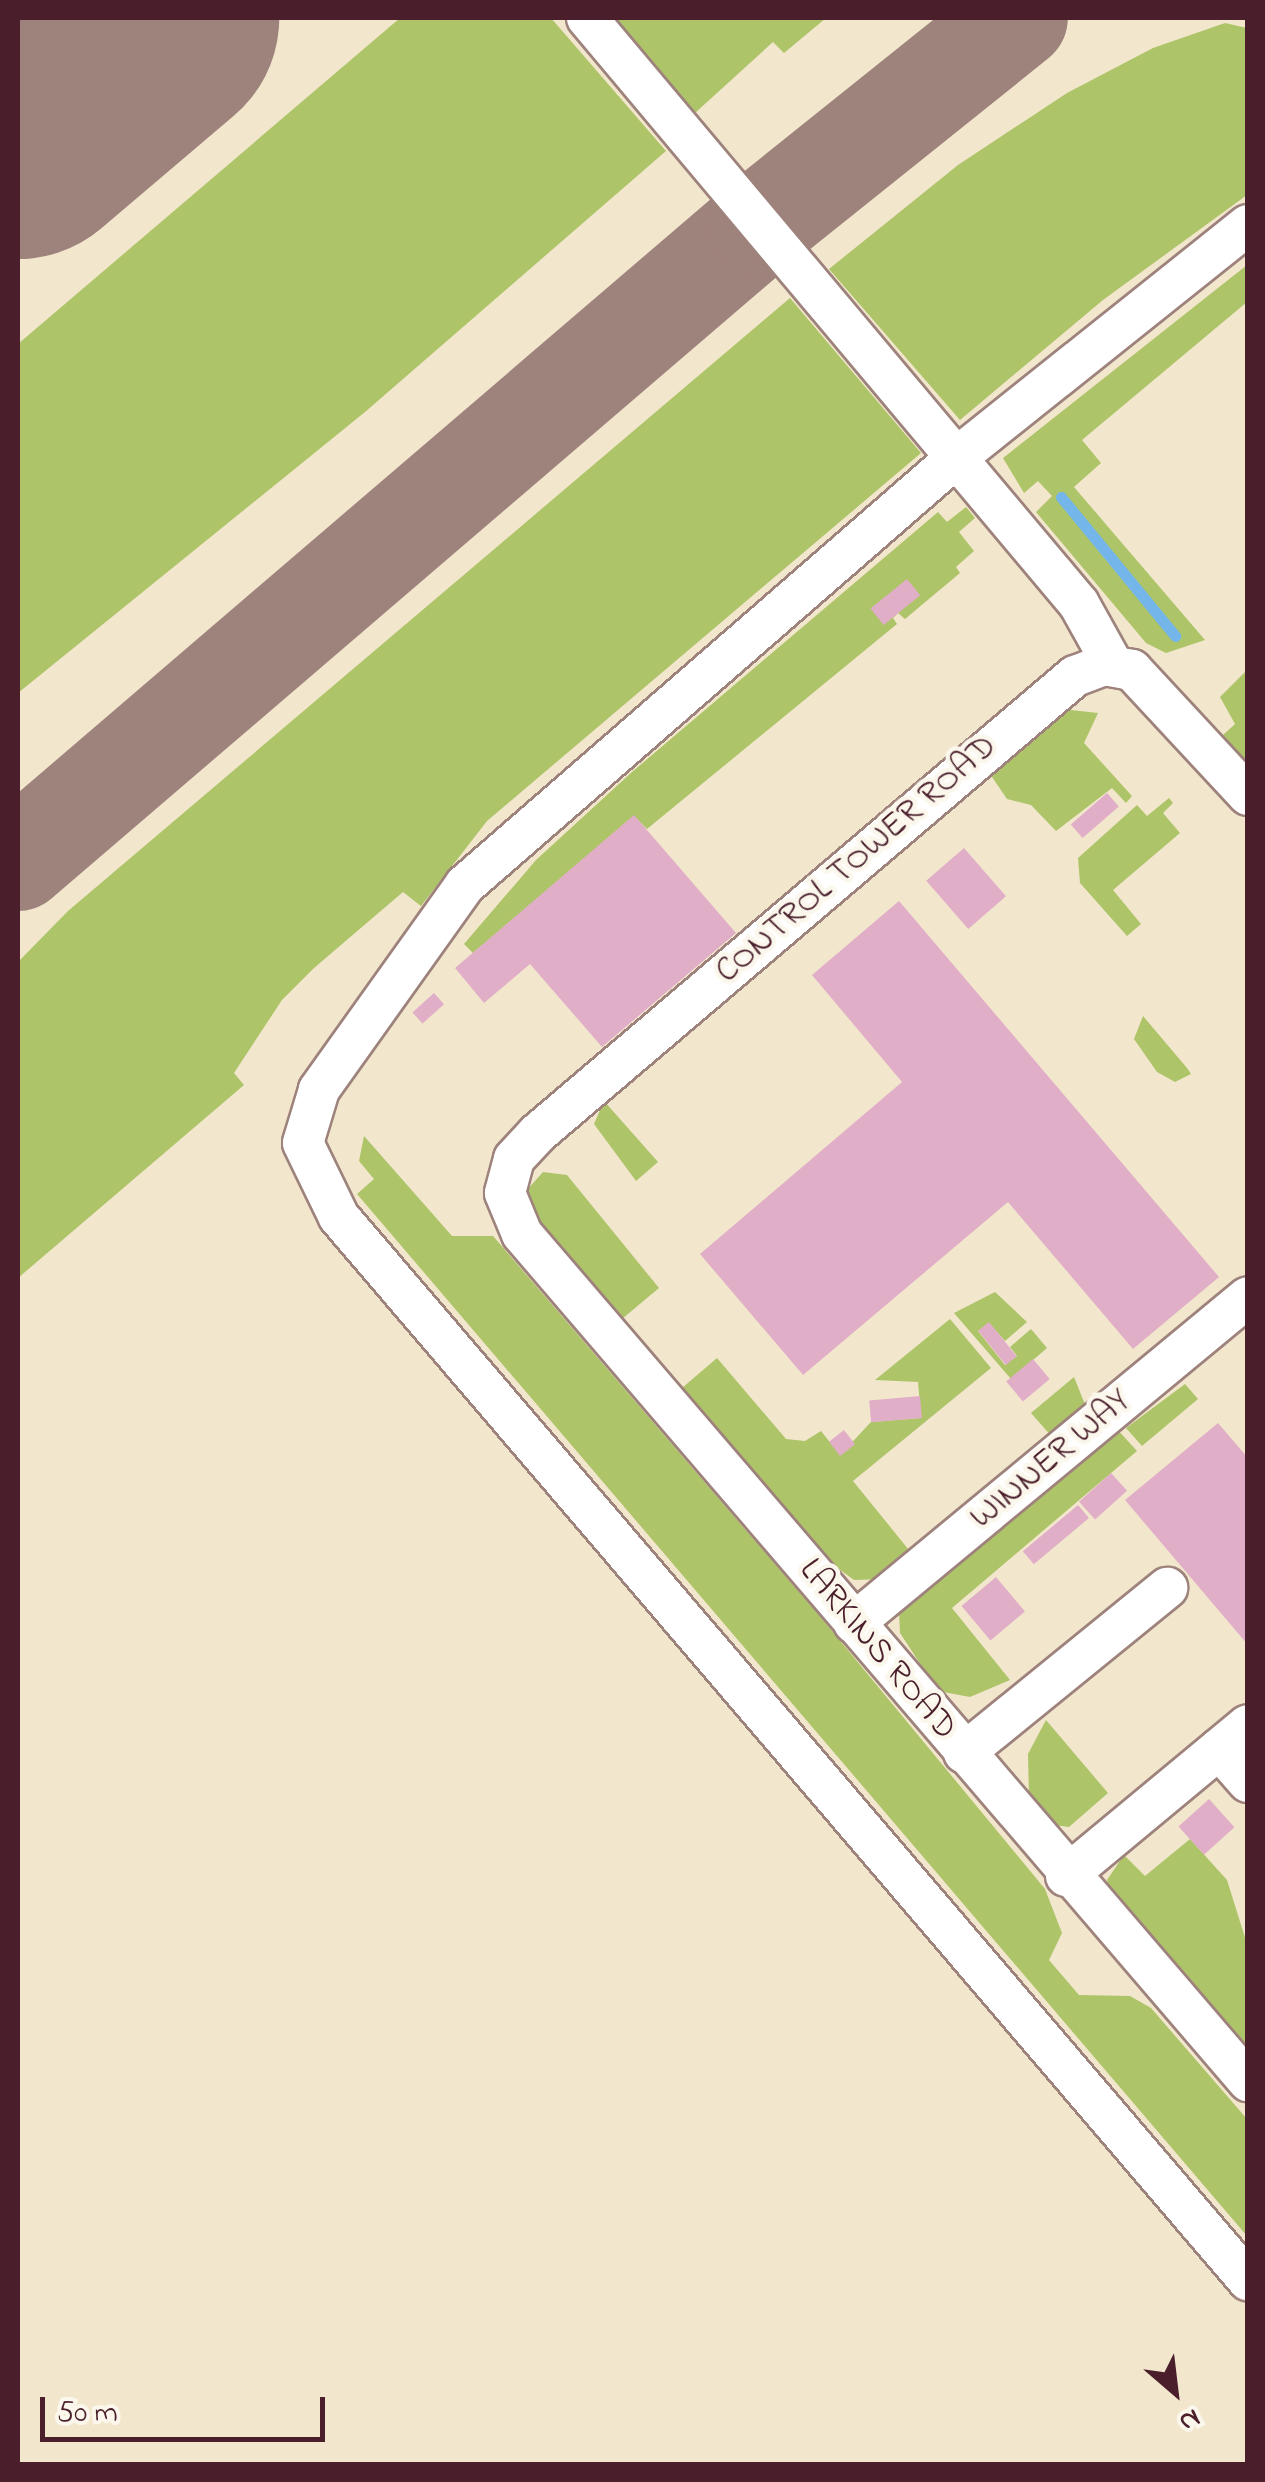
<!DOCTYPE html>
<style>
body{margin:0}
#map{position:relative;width:1265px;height:2482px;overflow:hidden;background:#f2e6cd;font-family:"Indie Flower",sans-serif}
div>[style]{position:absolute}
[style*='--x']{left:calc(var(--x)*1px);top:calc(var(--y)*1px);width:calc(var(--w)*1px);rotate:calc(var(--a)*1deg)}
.green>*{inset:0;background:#aec468}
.stream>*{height:11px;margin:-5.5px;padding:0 5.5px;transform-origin:5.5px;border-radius:5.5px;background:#75b6ea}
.taxiway>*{height:102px;margin:-51px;padding:0 51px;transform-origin:51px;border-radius:51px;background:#9e827c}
.runway>*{height:255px;margin:-127.5px;padding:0 127.5px;transform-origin:127.5px;border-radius:127.5px;background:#9e827c}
.building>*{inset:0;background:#e1aec7;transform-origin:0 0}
.roads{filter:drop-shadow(2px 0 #9e827c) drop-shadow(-2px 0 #9e827c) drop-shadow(0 2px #9e827c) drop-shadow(0 -2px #9e827c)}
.minor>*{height:40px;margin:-20px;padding:0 20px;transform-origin:20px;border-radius:20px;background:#fff}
span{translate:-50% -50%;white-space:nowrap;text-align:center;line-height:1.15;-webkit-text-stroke:9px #fbf7ec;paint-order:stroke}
.street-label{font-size:35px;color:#4a1f2b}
.frame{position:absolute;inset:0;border:20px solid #4a1f2b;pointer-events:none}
.north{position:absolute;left:1125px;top:2342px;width:100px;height:100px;-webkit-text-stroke:8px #fbf7ec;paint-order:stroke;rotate:152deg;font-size:28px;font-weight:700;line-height:40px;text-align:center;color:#4a1f2b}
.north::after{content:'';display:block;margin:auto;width:35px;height:45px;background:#4a1f2b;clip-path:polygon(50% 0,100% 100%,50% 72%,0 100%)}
.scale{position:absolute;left:40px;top:2397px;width:285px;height:45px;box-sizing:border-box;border:5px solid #4a1f2b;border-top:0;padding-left:12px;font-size:30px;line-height:35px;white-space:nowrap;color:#4a1f2b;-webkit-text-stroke:8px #fbf7ec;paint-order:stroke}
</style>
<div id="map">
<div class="green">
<div style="clip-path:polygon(400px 18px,551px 18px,666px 151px,365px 412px,18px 693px,18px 344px)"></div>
<div style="clip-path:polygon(612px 18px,826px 18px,784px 53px,773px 42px,695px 113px)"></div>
<div style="clip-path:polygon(1225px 23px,1247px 28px,1247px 195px,1103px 300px,960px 420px,829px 269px,958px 165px,1067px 93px,1153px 48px)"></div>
<div style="clip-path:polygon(1247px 265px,1247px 302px,1082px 440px,1101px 463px,1074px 487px,1205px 640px,1166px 653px,1146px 643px,1036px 512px,1052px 496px,1038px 481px,1024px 493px,1003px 458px)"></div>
<div style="clip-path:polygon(790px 298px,921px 453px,487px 821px,421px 906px,403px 892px,314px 968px,282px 1000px,234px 1073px,244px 1085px,18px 1278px,18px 962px,68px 911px)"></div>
<div style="clip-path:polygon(966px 507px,975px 518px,959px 532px,974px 551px,956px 567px,960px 573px,905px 619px,898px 613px,893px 618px,897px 624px,647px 829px,634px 816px,473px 953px,464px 944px,536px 860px,632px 772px,938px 512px,947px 522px)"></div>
<div style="clip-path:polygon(1247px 670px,1247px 762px,1223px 735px,1235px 724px,1220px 697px)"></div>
<div style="clip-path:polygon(1062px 709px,1098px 713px,1084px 743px,1132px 796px,1126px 803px,1112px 788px,1056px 831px,1031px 805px,1007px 799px,990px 774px)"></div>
<div style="clip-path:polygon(1169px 798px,1173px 803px,1163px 813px,1180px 833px,1113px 890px,1141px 924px,1127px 936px,1080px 883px,1078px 858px,1137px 805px,1147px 816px)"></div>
<div style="clip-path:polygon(1143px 1016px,1187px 1068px,1191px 1074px,1175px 1082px,1157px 1072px,1134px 1039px)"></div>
<div style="clip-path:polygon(604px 1101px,658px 1162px,636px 1181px,594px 1124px)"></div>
<div style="clip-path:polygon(364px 1136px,452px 1236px,493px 1236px,823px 1620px,1045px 1889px,1062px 1933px,1049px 1960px,1079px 1995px,1130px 1996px,1151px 2008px,1247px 2119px,1247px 2236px,357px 1194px,374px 1179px,359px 1161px)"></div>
<div style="clip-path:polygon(543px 1172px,567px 1175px,659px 1288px,622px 1319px,534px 1218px,526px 1191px)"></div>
<div style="clip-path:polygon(995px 1292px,1027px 1322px,1005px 1341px,989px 1323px,978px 1331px,1005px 1365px,1017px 1356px,1010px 1347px,1031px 1329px,1047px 1348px,1011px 1379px,954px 1313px)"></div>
<div style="clip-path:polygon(950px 1319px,991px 1368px,853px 1481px,913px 1555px,884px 1579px,854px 1580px,821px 1556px,682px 1388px,717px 1358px,786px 1439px,805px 1441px,821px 1431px,840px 1455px,871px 1422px,921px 1418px,918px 1382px,875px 1380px)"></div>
<div style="clip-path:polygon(1074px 1377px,1086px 1407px,1053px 1438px,1031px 1413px)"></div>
<div style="clip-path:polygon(1185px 1384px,1198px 1399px,1142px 1446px,1126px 1428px)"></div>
<div style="clip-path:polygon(1116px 1428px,1137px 1451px,952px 1608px,1010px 1680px,970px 1697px,938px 1691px,900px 1633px,899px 1612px,911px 1593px)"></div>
<div style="clip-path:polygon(1046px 1720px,1108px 1793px,1069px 1827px,1054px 1825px,1029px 1799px,1028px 1754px)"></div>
<div style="clip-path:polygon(1190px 1839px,1227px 1880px,1247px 1944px,1247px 2055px,1110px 1897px,1107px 1880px,1124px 1855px,1145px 1876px)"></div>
</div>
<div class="stream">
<div style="--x:1061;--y:497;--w:180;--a:50.6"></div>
</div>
<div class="taxiway">
<div style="--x:18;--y:860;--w:977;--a:-40.6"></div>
<div style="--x:760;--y:224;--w:329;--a:-38.7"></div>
</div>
<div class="runway">
<div style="--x:18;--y:131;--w:175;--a:-40.4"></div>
</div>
<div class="building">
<div style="left:907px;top:579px;width:21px;height:47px;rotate:51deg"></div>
<div style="left:1107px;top:793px;width:18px;height:48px;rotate:49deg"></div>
<div style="clip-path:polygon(634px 815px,736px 933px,602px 1047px,530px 964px,484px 1003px,455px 968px)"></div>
<div style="left:964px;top:848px;width:64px;height:50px;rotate:49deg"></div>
<div style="clip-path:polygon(899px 901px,1219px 1277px,1133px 1349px,1008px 1202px,803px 1375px,700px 1254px,902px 1082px,812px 975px)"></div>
<div style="left:434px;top:993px;width:15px;height:29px;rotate:48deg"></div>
<div style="left:989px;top:1322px;width:44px;height:14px;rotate:51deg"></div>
<div style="left:1033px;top:1359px;width:26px;height:35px;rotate:50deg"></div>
<div style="left:920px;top:1396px;width:22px;height:51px;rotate:85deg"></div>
<div style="clip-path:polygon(1218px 1423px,1248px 1458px,1248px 1645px,1125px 1500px)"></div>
<div style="left:844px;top:1430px;width:18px;height:19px;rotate:52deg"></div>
<div style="left:1111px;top:1473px;width:24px;height:43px;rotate:48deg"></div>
<div style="left:1078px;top:1505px;width:17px;height:72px;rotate:50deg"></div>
<div style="left:996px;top:1577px;width:45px;height:45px;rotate:50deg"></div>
<div style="left:1209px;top:1799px;width:38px;height:41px;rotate:48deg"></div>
</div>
<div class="roads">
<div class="minor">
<div style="--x:587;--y:18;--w:765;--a:49.98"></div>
<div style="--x:1079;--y:604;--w:70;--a:60.9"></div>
<div style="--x:1248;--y:225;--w:372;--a:141.4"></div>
<div style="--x:957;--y:457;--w:652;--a:138.98"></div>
<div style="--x:465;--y:885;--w:252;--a:125.5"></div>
<div style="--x:319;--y:1090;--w:55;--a:106.8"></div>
<div style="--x:303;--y:1143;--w:82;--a:64.1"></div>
<div style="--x:339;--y:1217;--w:1399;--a:49.47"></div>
<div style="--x:1248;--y:795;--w:171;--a:-132.9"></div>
<div style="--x:1132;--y:670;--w:28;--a:-170"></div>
<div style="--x:1104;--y:665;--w:31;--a:159"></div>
<div style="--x:1075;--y:676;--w:705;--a:139.6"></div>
<div style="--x:538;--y:1133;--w:35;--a:133"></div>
<div style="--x:514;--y:1159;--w:35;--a:105"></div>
<div style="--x:505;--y:1193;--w:44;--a:67.5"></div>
<div style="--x:522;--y:1234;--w:1116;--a:49.4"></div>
<div style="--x:854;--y:1623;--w:511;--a:-39.6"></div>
<div style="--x:1219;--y:1749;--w:44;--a:48.7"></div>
<div style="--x:964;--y:1753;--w:262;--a:-39.1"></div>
<div style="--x:1066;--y:1876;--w:236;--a:-39.7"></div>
</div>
</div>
<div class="street-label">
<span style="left:857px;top:860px;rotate:-41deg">CONTROL TOWER ROAD</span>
<span style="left:1051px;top:1460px;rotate:-40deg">WINNER WAY</span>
<span style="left:877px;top:1650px;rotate:50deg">LARKINS ROAD</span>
</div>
<div class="frame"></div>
<div class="north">N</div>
<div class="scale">50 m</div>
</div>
